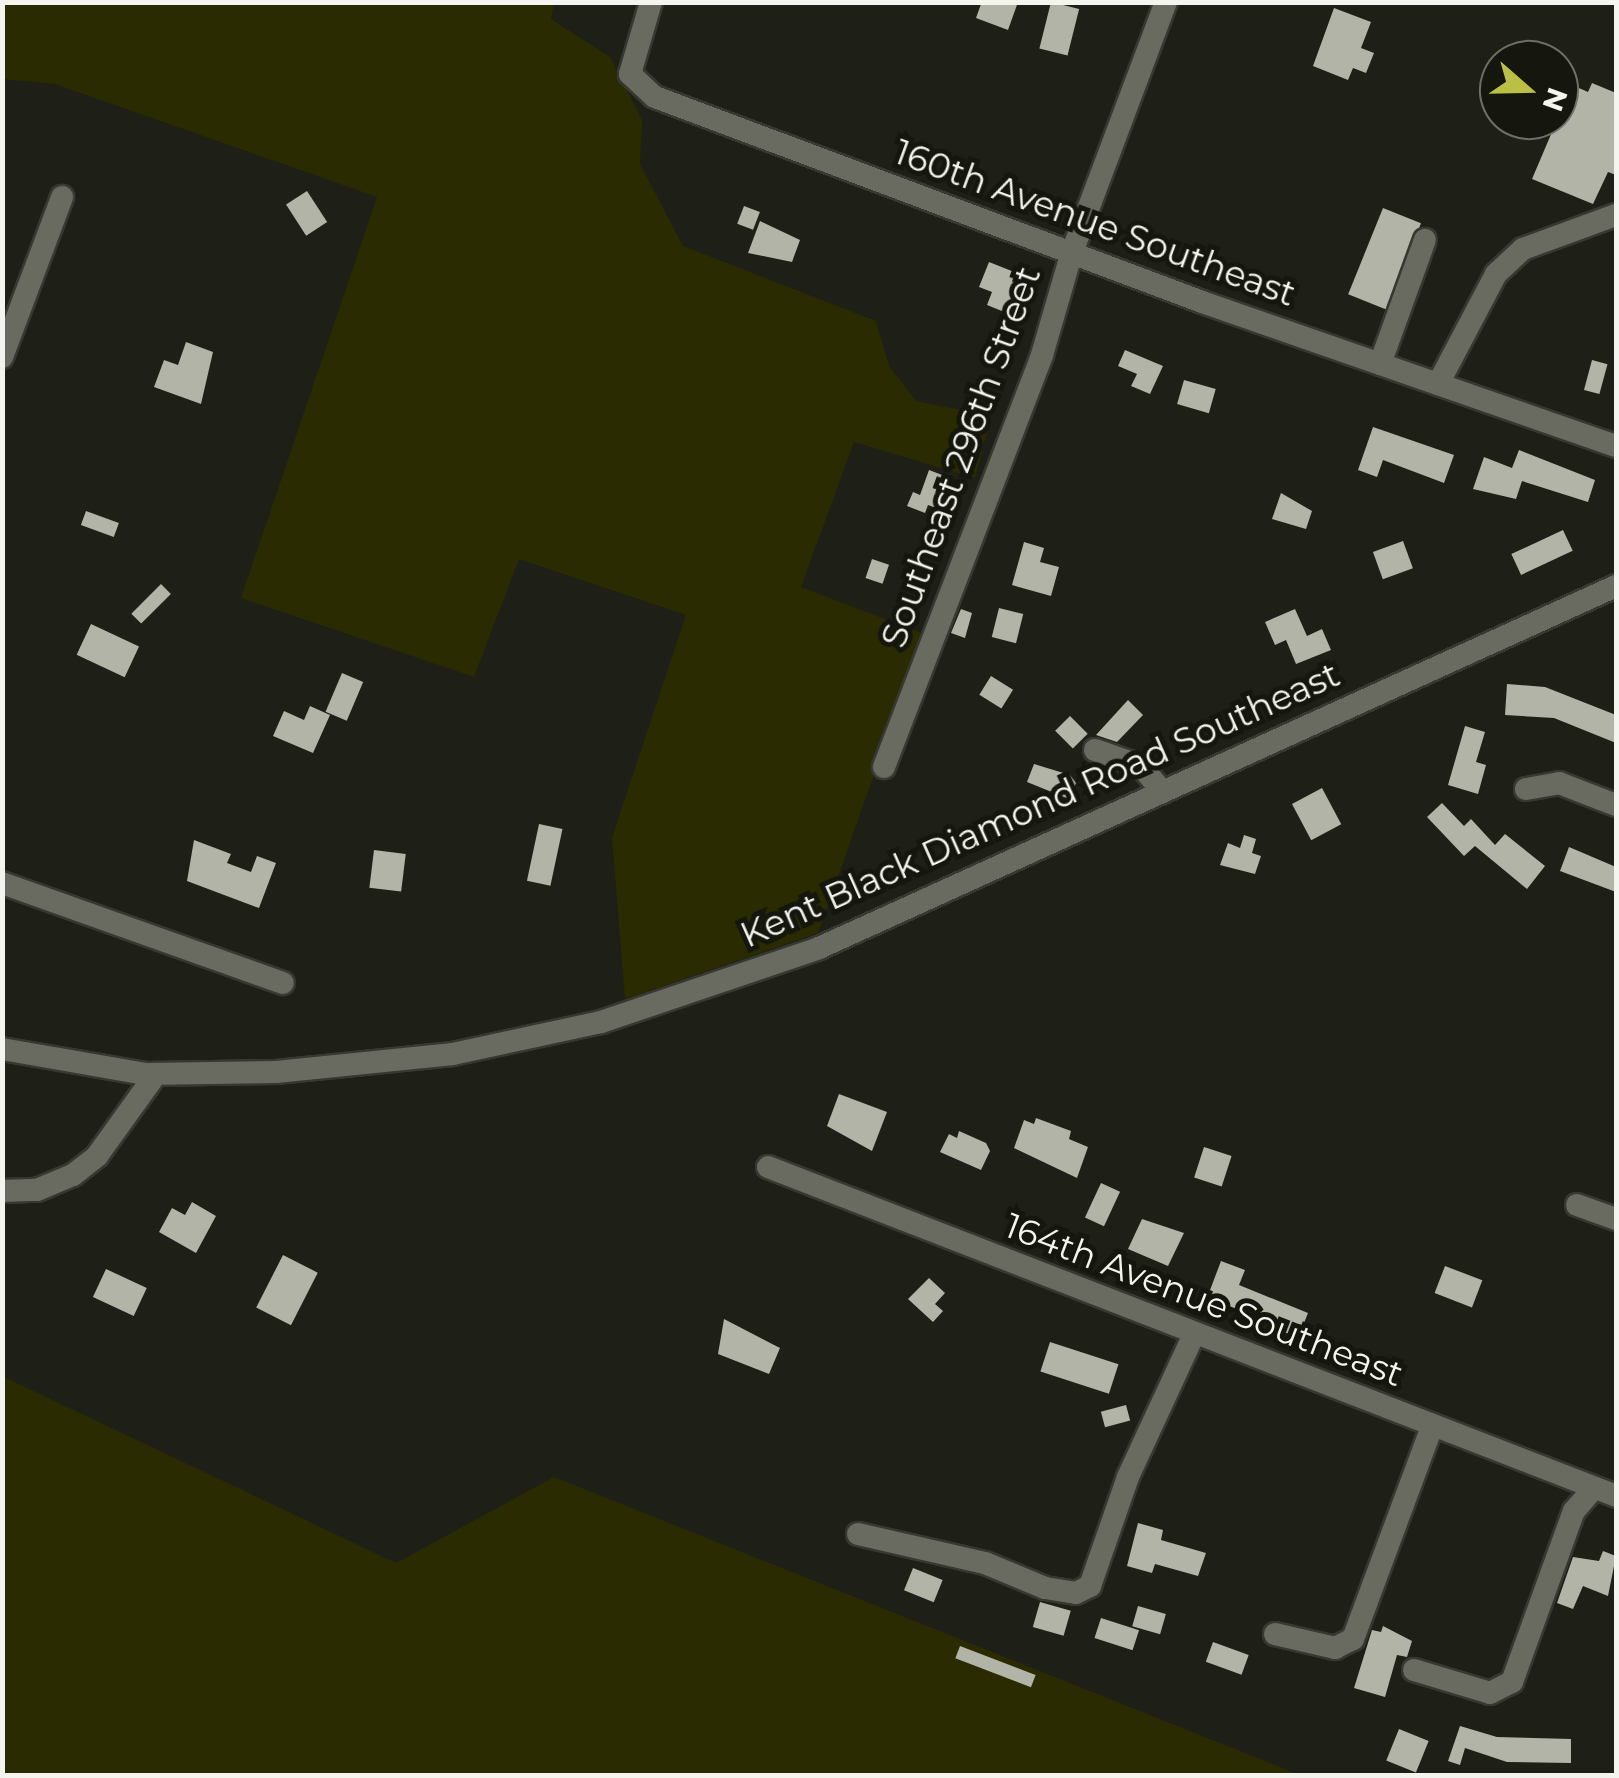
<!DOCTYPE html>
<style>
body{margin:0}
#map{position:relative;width:1619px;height:1778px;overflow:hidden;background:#1e1f16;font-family:Montserrat,sans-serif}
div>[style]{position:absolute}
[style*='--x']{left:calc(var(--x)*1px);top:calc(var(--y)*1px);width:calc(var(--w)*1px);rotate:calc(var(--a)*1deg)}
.green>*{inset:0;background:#2a2b00}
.building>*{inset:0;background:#b2b4a8;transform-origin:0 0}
.roads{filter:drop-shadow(2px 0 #373832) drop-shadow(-2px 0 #373832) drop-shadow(0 2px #373832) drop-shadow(0 -2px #373832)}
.minor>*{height:22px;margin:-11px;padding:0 11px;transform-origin:11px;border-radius:11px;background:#696b60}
span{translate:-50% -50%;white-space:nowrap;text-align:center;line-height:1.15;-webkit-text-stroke:10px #15160d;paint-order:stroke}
.street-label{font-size:35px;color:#f4f5ef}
.frame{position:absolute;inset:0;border:5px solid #f4f5ef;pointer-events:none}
.north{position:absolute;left:1479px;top:40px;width:100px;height:100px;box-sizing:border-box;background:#15160d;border:2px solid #6e6f67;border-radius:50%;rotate:110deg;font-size:28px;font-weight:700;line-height:40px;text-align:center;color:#f4f5ef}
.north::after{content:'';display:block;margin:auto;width:35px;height:45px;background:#bac045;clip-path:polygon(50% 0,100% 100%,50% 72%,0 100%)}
</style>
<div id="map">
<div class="green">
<div style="clip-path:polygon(2px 3px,554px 3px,551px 19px,610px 57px,642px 120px,640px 164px,683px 246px,876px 321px,889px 366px,916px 401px,991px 416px,975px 478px,854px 442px,801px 587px,924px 634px,818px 933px,625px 999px,612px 838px,686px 615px,519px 559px,474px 677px,241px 598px,377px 197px,55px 84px,3px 79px)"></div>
<div style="clip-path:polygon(2px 1376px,396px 1563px,554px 1477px,1300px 1775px,3px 1775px)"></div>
</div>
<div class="building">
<div style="clip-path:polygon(1018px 2px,1008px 30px,976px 18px,981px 4px)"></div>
<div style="left:1051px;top:2px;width:29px;height:48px;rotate:14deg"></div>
<div style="clip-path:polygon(1334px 8px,1371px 22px,1361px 48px,1374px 53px,1366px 73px,1353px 68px,1348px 80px,1313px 66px)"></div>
<div style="clip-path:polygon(1592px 83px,1616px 93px,1616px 175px,1608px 172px,1593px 204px,1532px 179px,1572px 85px,1588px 92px)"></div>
<div style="left:307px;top:191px;width:37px;height:25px;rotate:57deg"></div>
<div style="left:744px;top:206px;width:17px;height:19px;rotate:21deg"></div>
<div style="left:1383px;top:208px;width:41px;height:93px;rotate:22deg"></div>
<div style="clip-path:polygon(760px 221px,800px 240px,792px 262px,748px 253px)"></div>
<div style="clip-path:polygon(989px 262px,1024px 276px,1017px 293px,1027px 297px,1019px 318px,987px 305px,992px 292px,979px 287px)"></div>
<div style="clip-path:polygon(186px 342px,213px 352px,201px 404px,154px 387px,164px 360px,178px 365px)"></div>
<div style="clip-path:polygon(1125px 350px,1163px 366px,1150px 394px,1131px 386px,1137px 374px,1118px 366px)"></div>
<div style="left:1592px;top:360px;width:16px;height:31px;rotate:15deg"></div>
<div style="left:1184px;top:380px;width:33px;height:25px;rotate:16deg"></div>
<div style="clip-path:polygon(1373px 427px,1454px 455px,1444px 483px,1383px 460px,1377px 477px,1358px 470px)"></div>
<div style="clip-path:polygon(1519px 450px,1595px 480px,1588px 502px,1522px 481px,1516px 499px,1473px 489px,1484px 457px,1512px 468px)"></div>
<div style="clip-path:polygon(929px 470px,950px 478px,939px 509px,928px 505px,925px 513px,907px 506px,913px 492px,920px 495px)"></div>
<div style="clip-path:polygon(1281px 493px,1312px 511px,1306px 529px,1272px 519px)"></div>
<div style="left:86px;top:511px;width:35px;height:15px;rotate:20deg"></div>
<div style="left:1563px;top:530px;width:23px;height:57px;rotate:65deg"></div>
<div style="left:1403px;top:541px;width:29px;height:32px;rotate:70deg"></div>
<div style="clip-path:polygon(1024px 542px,1044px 548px,1040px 562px,1059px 567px,1051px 596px,1012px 585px)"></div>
<div style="left:872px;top:559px;width:18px;height:20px;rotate:19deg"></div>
<div style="left:161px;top:584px;width:14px;height:42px;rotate:45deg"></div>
<div style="left:999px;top:608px;width:25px;height:30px;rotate:14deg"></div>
<div style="clip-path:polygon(961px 609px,972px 613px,965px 638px,951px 633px)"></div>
<div style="clip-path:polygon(1295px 609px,1307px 636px,1322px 629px,1331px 650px,1296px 664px,1286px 640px,1275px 645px,1265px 622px)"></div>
<div style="left:91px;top:624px;width:53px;height:34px;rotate:25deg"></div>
<div style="left:342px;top:673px;width:23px;height:42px;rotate:23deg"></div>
<div style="left:991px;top:676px;width:26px;height:22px;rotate:32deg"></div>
<div style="clip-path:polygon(1507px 684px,1545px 687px,1616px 715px,1616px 743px,1554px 718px,1505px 715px)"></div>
<div style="clip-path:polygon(1128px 700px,1143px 715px,1117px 742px,1096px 735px)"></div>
<div style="clip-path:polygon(310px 706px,330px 715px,313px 753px,273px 736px,284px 711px,304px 720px)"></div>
<div style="left:1070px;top:716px;width:25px;height:21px;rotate:45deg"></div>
<div style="clip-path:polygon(1465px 726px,1485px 732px,1476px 762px,1486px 765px,1478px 794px,1448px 785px)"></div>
<div style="clip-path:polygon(1034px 764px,1070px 775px,1076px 783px,1069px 799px,1027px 782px)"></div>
<div style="left:1322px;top:788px;width:41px;height:34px;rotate:62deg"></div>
<div style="clip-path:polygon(1442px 803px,1464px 826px,1471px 819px,1495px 845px,1505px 834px,1545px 866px,1527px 889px,1475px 846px,1464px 856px,1427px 817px)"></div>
<div style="left:539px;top:824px;width:24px;height:58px;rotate:12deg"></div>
<div style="clip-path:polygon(1244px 835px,1256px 839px,1252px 853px,1261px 856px,1255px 874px,1220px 865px,1228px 843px,1240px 848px)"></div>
<div style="clip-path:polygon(194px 840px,231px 854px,227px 863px,251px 872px,257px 856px,276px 863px,259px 908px,187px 881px)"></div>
<div style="clip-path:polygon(1569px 847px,1616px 867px,1616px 892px,1560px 871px)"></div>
<div style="left:374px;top:850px;width:32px;height:38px;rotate:7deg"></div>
<div style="clip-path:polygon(839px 1094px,887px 1112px,872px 1151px,827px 1126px)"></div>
<div style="clip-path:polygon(1036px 1118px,1071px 1131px,1069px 1139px,1088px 1147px,1077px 1178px,1014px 1148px,1024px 1120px,1034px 1124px)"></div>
<div style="clip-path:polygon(959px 1131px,986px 1143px,990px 1151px,981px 1170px,940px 1152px,949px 1134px,957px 1138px)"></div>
<div style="left:1204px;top:1147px;width:29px;height:32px;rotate:18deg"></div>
<div style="left:1101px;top:1183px;width:21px;height:38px;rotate:25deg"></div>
<div style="clip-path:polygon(192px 1202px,216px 1216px,196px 1253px,159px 1232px,172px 1208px,185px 1215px)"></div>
<div style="clip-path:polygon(1142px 1219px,1184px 1233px,1168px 1266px,1128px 1249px)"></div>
<div style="left:283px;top:1255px;width:39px;height:59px;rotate:27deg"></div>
<div style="clip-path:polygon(1221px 1261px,1245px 1270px,1239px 1285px,1308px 1313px,1298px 1338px,1207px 1298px)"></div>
<div style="left:1445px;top:1266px;width:40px;height:29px;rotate:21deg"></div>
<div style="left:106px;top:1269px;width:45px;height:31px;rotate:25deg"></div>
<div style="clip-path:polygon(929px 1278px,945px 1293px,935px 1304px,943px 1311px,933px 1322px,908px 1299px)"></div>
<div style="clip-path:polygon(724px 1319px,780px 1348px,769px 1374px,718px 1354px)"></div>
<div style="left:1050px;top:1342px;width:72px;height:31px;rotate:18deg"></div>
<div style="left:1126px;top:1405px;width:16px;height:26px;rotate:75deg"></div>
<div style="clip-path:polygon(1138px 1523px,1163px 1530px,1161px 1540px,1206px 1553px,1198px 1576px,1155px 1564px,1152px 1573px,1127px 1566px)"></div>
<div style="clip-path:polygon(1603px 1551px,1616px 1556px,1608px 1596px,1583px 1586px,1573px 1609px,1557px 1603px,1573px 1557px,1599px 1561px)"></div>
<div style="left:913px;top:1568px;width:32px;height:24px;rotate:22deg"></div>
<div style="left:1040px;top:1602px;width:32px;height:26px;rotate:16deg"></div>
<div style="left:1138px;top:1606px;width:29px;height:21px;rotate:16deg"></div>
<div style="left:1101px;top:1618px;width:40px;height:21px;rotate:18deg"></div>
<div style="clip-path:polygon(1383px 1626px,1412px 1641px,1407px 1657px,1397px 1655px,1385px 1697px,1354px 1688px,1372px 1630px,1381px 1632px)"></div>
<div style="left:1213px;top:1642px;width:38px;height:21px;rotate:20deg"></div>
<div style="left:960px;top:1646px;width:81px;height:13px;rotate:21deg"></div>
<div style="clip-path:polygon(1460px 1726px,1497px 1737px,1571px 1739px,1571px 1763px,1507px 1762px,1465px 1748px,1460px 1765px,1448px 1761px)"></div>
<div style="left:1399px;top:1729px;width:32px;height:34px;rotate:22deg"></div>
</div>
<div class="roads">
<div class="minor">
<div style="--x:651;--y:2;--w:75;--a:106.3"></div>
<div style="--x:630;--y:74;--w:34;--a:43"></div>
<div style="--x:655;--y:97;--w:587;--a:20.53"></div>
<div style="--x:1205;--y:303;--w:435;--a:19.2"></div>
<div style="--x:2;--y:357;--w:171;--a:-69.4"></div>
<div style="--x:1380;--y:364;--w:132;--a:-70.1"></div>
<div style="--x:1438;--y:384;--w:124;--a:-62.2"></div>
<div style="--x:1496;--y:274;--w:37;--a:-43"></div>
<div style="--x:1523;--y:249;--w:99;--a:-20.1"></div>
<div style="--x:1095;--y:750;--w:49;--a:19.2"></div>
<div style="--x:1141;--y:766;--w:34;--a:50"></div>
<div style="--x:884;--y:767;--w:441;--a:-69"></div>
<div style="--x:1042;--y:355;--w:107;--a:-73.8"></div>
<div style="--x:1072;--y:252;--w:267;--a:-69.4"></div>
<div style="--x:1526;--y:789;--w:34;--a:-10"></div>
<div style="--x:1559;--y:783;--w:61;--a:21.1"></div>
<div style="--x:2;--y:883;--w:298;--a:19.6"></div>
<div style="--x:2;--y:1049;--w:145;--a:9.9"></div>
<div style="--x:145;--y:1074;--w:131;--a:-0.9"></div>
<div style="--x:276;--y:1072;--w:178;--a:-5.8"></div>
<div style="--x:453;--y:1054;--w:151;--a:-12.2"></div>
<div style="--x:601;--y:1022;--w:230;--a:-18.7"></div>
<div style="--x:819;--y:948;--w:875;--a:-24.43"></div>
<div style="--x:768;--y:1167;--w:910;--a:21.2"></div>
<div style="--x:2;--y:1191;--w:35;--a:-2"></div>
<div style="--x:37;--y:1190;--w:39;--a:-23"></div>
<div style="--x:73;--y:1175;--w:31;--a:-38"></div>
<div style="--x:97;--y:1156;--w:101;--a:-54.3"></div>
<div style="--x:1577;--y:1205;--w:41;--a:19.7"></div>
<div style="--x:858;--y:1534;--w:130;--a:12.9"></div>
<div style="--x:985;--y:1563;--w:65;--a:22.6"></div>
<div style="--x:1045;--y:1588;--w:31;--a:9"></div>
<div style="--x:1076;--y:1593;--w:16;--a:-27"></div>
<div style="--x:1090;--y:1586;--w:115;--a:-70.8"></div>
<div style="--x:1128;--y:1477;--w:157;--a:-65.2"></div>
<div style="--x:1275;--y:1634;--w:62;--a:13.1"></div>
<div style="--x:1335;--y:1648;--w:20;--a:-27"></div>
<div style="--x:1353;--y:1639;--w:226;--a:-69.6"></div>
<div style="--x:1414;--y:1670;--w:79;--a:16.8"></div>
<div style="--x:1490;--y:1693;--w:25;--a:-27"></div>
<div style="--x:1512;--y:1682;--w:182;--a:-70.1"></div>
<div style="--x:1574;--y:1511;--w:28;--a:-49"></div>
</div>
</div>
<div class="street-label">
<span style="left:1095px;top:223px;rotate:20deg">160th Avenue Southeast</span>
<span style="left:961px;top:457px;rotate:-70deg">Southeast 296th Street</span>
<span style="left:1040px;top:805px;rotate:-24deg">Kent Black Diamond Road Southeast</span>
<span style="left:1204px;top:1300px;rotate:21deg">164th Avenue Southeast</span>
</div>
<div class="frame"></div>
<div class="north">N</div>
</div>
